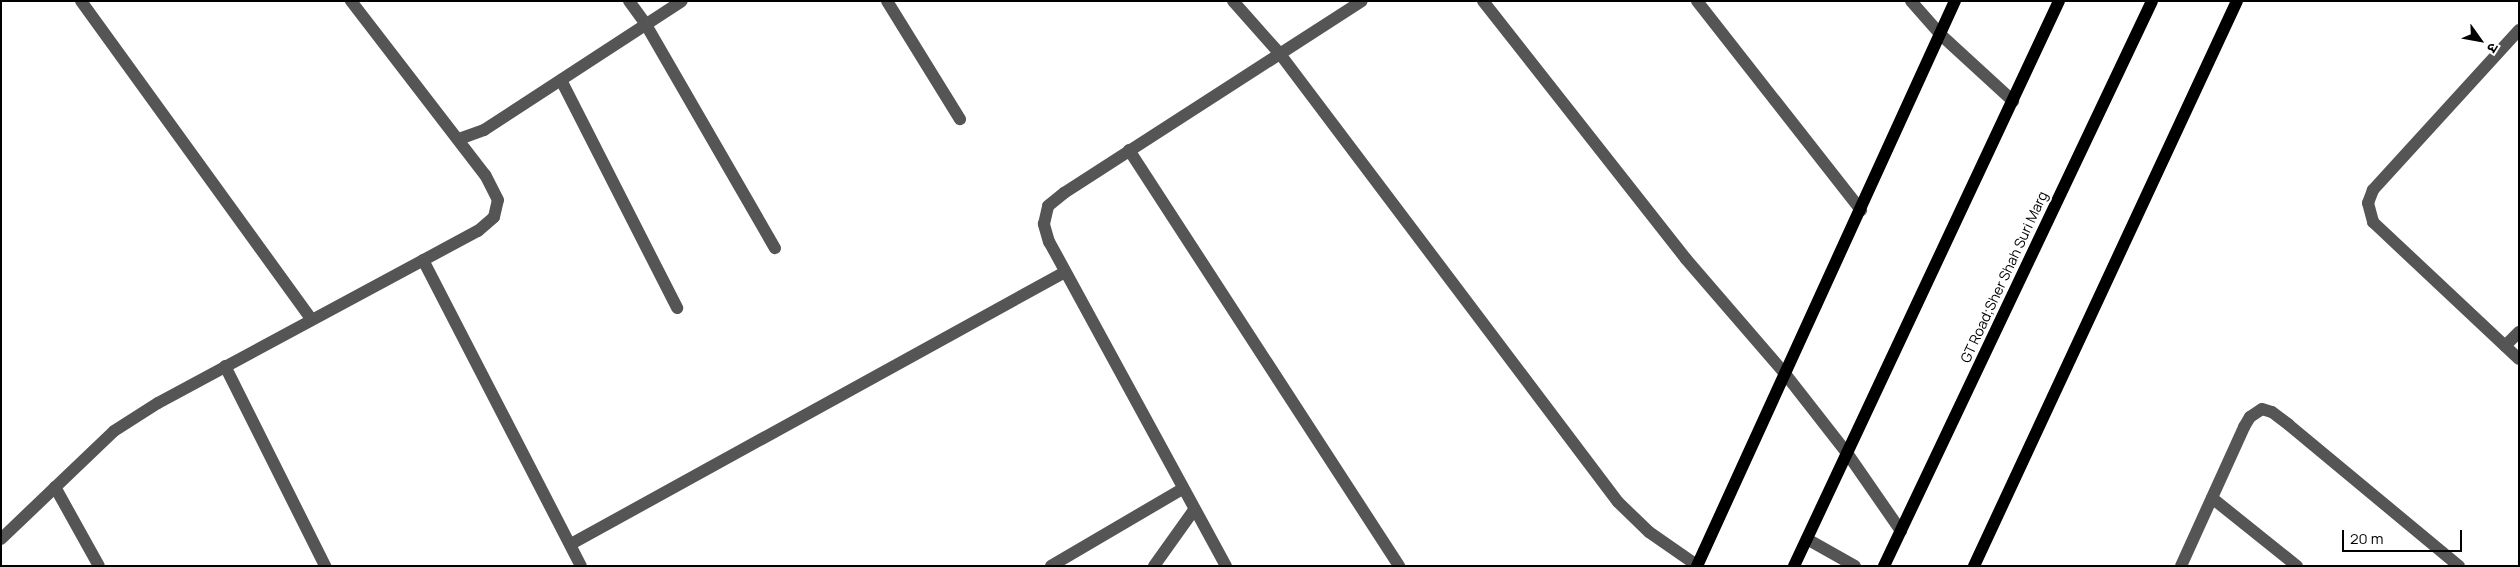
<!DOCTYPE html>
<meta charset="utf-8">
<style>
body{margin:0}
#map{position:relative;width:2520px;height:567px;overflow:hidden;background:#fff;font-family:Manrope,"Noto Sans Devanagari",sans-serif}
div>[style]{position:absolute}
[style*='--x']{left:calc(var(--x)*1px);top:calc(var(--y)*1px);width:calc(var(--w)*1px);rotate:calc(var(--a)*1deg)}
.minor>*{height:12px;margin:-6px;padding:0 6px;transform-origin:6px;border-radius:6px;background:#555}
.major>*{height:12px;margin:-6px;padding:0 6px;transform-origin:6px;border-radius:6px;background:#000}
span{translate:-50% -50%;white-space:nowrap;text-align:center;line-height:1.15;-webkit-text-stroke:4px #fff;paint-order:stroke}
.street-label{font-size:14px;color:#000}
.frame{position:absolute;inset:0;border:2px solid #000;pointer-events:none}
.north{position:absolute;left:2455px;top:15px;width:50px;height:50px;-webkit-text-stroke:4px #fff;paint-order:stroke;rotate:122deg;font-size:14px;font-weight:700;line-height:20px;text-align:center;color:#000}
.north::after{content:'';display:block;margin:auto;width:18px;height:22px;background:#000;clip-path:polygon(50% 0,100% 100%,50% 72%,0 100%)}
.scale{position:absolute;left:2342px;top:530px;width:120px;height:22px;box-sizing:border-box;border:2px solid #000;border-top:0;padding-left:6px;font-size:15px;line-height:18px;white-space:nowrap;color:#000;-webkit-text-stroke:4px #fff;paint-order:stroke}
</style>
<div id="map">
<div class="minor">
<div style="--x:81;--y:1;--w:392;--a:54.1"></div>
<div style="--x:629;--y:1;--w:27;--a:54"></div>
<div style="--x:645;--y:23;--w:260;--a:60"></div>
<div style="--x:887;--y:1;--w:139;--a:58.3"></div>
<div style="--x:1233;--y:1;--w:71;--a:48.4"></div>
<div style="--x:1280;--y:54;--w:561;--a:52.97"></div>
<div style="--x:1618;--y:502;--w:43;--a:44.1"></div>
<div style="--x:1649;--y:532;--w:60;--a:34.8"></div>
<div style="--x:1483;--y:1;--w:328;--a:51.8"></div>
<div style="--x:1686;--y:259;--w:153;--a:49.2"></div>
<div style="--x:1786;--y:375;--w:99;--a:52"></div>
<div style="--x:1847;--y:453;--w:95;--a:55.3"></div>
<div style="--x:1697;--y:1;--w:266;--a:51.9"></div>
<div style="--x:1911;--y:1;--w:45;--a:48.6"></div>
<div style="--x:1941;--y:35;--w:98;--a:42.5"></div>
<div style="--x:2519;--y:30;--w:217;--a:132.4"></div>
<div style="--x:2373;--y:190;--w:14;--a:111"></div>
<div style="--x:2368;--y:203;--w:20;--a:75"></div>
<div style="--x:2373;--y:222;--w:200;--a:43.2"></div>
<div style="--x:561;--y:80;--w:256;--a:63"></div>
<div style="--x:459;--y:139;--w:27;--a:-20"></div>
<div style="--x:484;--y:130;--w:236;--a:-33.1"></div>
<div style="--x:1129;--y:150;--w:496;--a:57"></div>
<div style="--x:423;--y:260;--w:344;--a:62.7"></div>
<div style="--x:2505;--y:346;--w:20;--a:-45"></div>
<div style="--x:225;--y:366;--w:224;--a:63.4"></div>
<div style="--x:55;--y:487;--w:90;--a:60.9"></div>
<div style="--x:2212;--y:498;--w:109;--a:38.7"></div>
<div style="--x:1;--y:539;--w:156;--a:-43.7"></div>
<div style="--x:114;--y:431;--w:52;--a:-32.5"></div>
<div style="--x:158;--y:403;--w:363;--a:-28.3"></div>
<div style="--x:478;--y:231;--w:21;--a:-41"></div>
<div style="--x:494;--y:217;--w:17;--a:-77"></div>
<div style="--x:498;--y:200;--w:28;--a:-117"></div>
<div style="--x:485;--y:175;--w:220;--a:-127.6"></div>
<div style="--x:1807;--y:539;--w:55;--a:29.4"></div>
<div style="--x:571;--y:544;--w:564;--a:-28.84"></div>
<div style="--x:1051;--y:566;--w:152;--a:-30.4"></div>
<div style="--x:1154;--y:566;--w:69;--a:-54.5"></div>
<div style="--x:1226;--y:566;--w:369;--a:-118.6"></div>
<div style="--x:1049;--y:242;--w:19;--a:-106"></div>
<div style="--x:1044;--y:224;--w:18;--a:-77"></div>
<div style="--x:1048;--y:206;--w:21;--a:-39"></div>
<div style="--x:1064;--y:193;--w:354;--a:-32.8"></div>
<div style="--x:2181;--y:566;--w:153;--a:-65.6"></div>
<div style="--x:2244;--y:427;--w:12;--a:-59"></div>
<div style="--x:2250;--y:417;--w:14;--a:-34"></div>
<div style="--x:2262;--y:409;--w:10;--a:17"></div>
<div style="--x:2272;--y:412;--w:21;--a:37"></div>
<div style="--x:2289;--y:425;--w:221;--a:39.7"></div>
</div>
<div class="major">
<div style="--x:1697;--y:566;--w:621;--a:-65.46"></div>
<div style="--x:1794;--y:566;--w:624;--a:-64.87"></div>
<div style="--x:1884;--y:566;--w:625;--a:-64.62"></div>
<div style="--x:1974;--y:566;--w:623;--a:-65.04"></div>
</div>
<div class="street-label">
<span style="left:2004px;top:277px;rotate:-65deg">GT Road;Sher Shah Suri Marg</span>
</div>
<div class="frame"></div>
<div class="north">उ</div>
<div class="scale">20 m</div>
</div>
